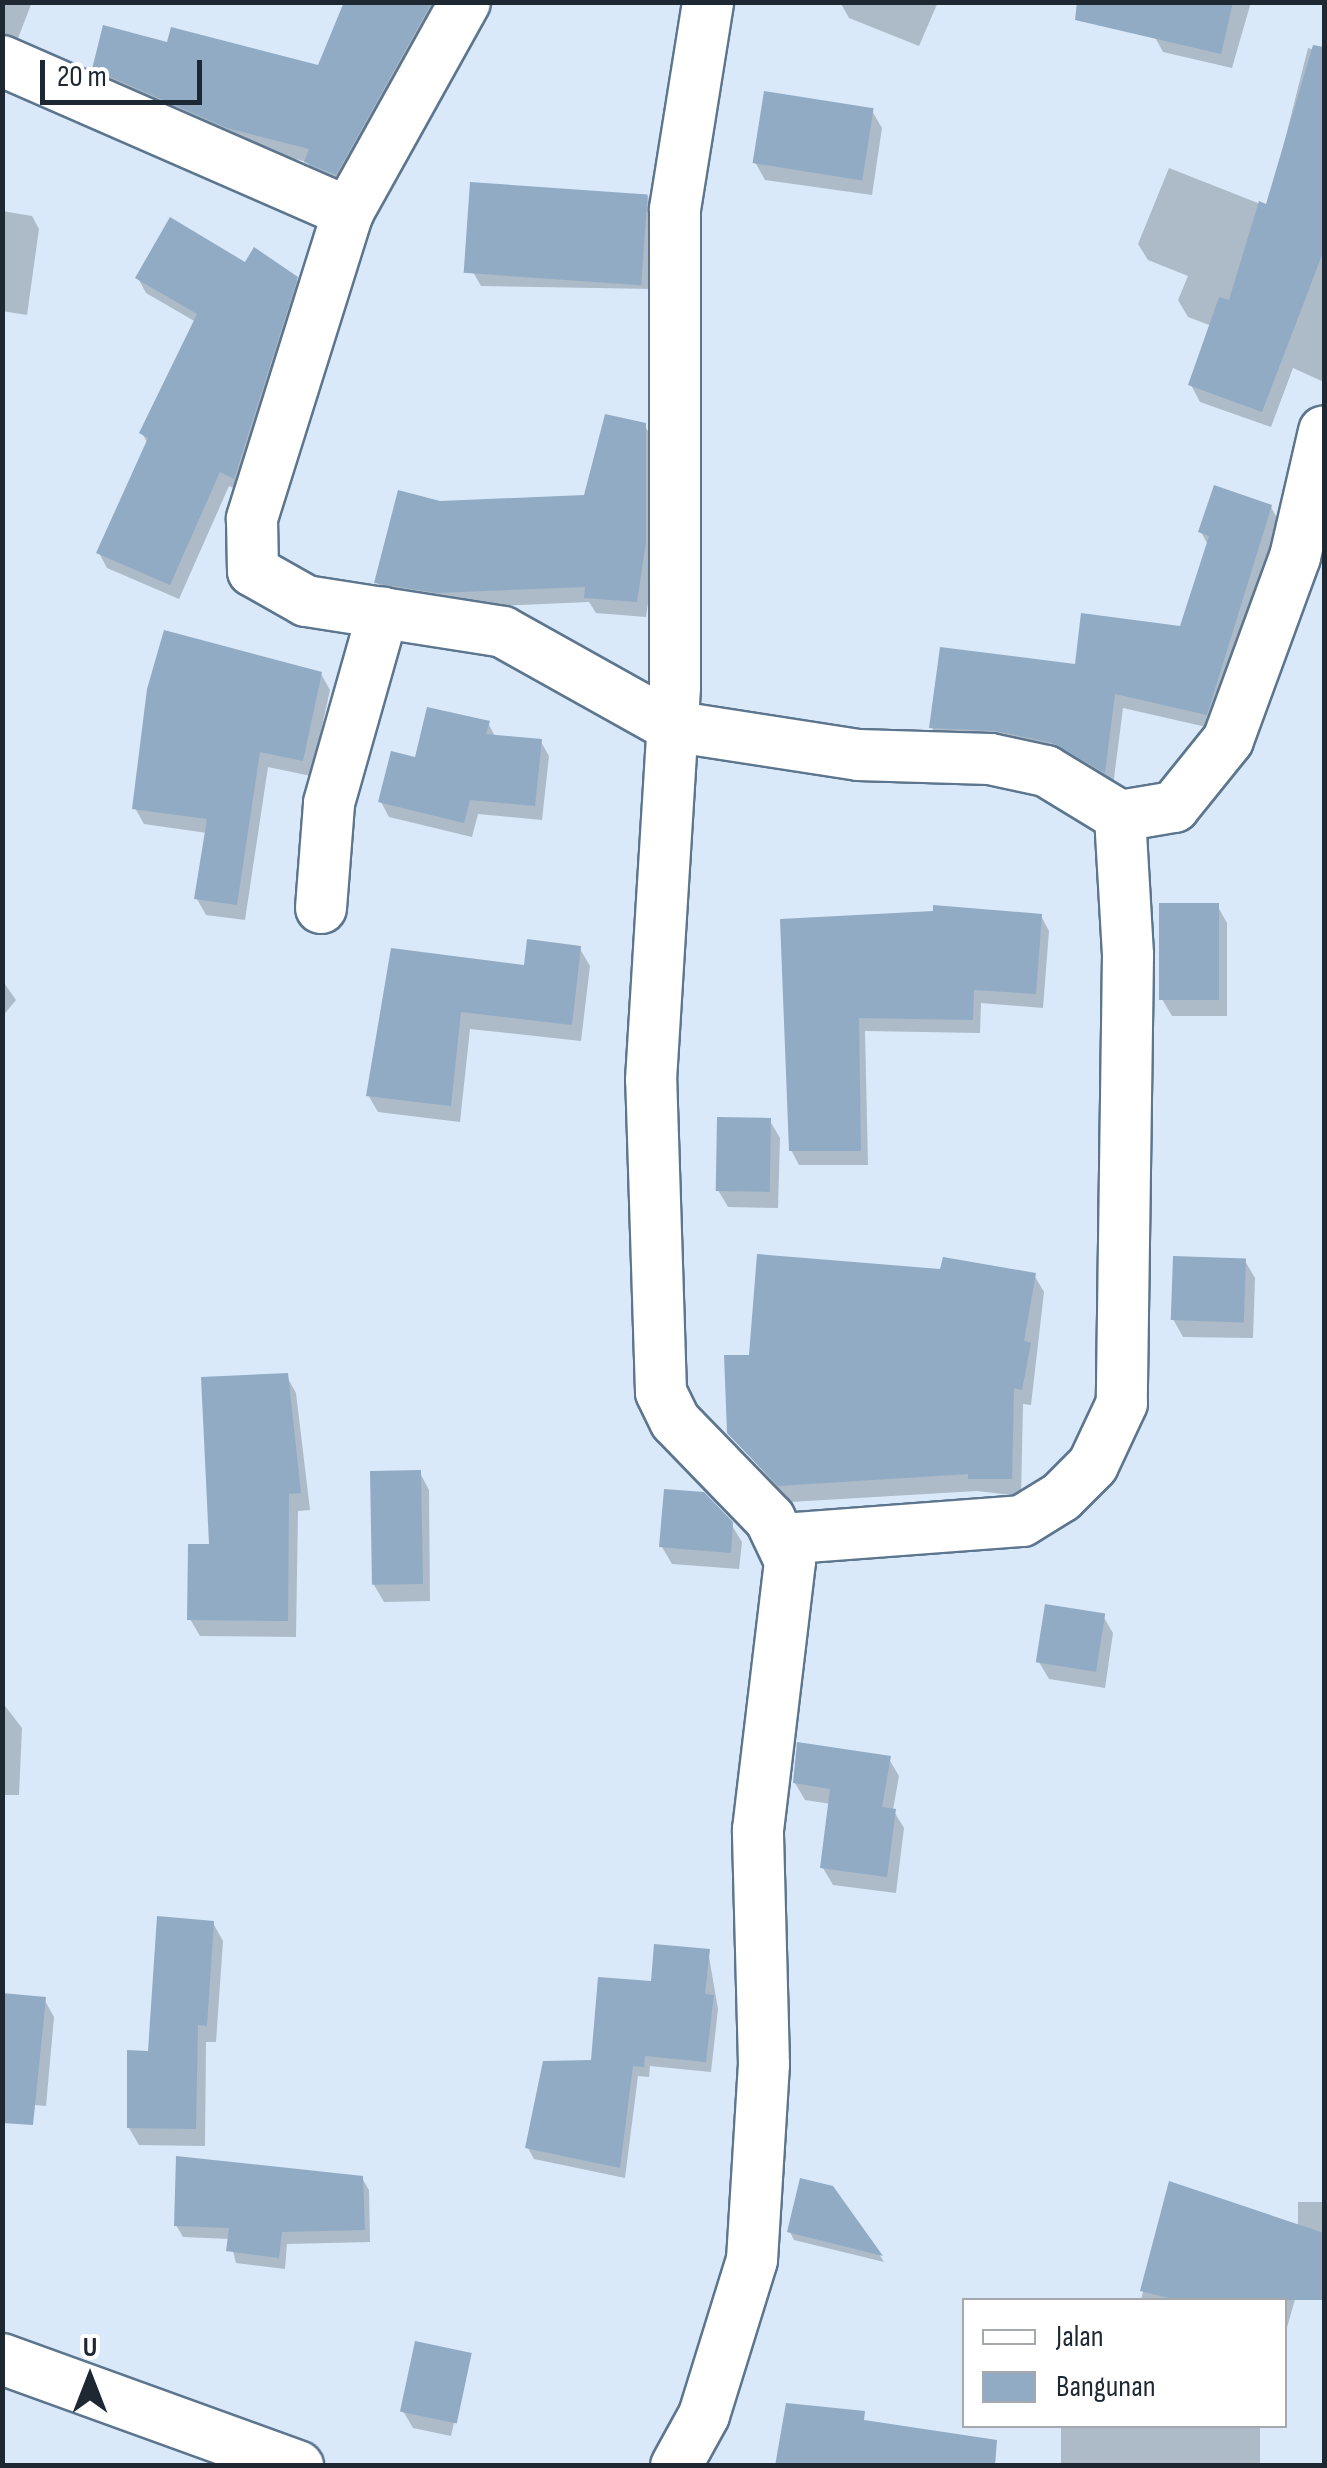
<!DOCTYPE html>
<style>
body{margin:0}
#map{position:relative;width:1327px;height:2468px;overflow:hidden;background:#d9e9f9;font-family:"Sofia Sans Condensed",sans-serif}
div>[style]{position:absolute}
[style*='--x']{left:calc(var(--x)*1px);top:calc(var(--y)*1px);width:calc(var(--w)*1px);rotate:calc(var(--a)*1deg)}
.shadow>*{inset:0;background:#0003;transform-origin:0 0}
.building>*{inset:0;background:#91abc5;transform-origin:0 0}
.roads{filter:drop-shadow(2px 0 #5d768e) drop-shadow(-2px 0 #5d768e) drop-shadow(0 2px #5d768e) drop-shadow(0 -2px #5d768e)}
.minor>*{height:50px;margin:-25px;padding:0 25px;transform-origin:25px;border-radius:25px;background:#fff}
span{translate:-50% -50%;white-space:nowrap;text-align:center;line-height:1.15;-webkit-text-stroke:8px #fff;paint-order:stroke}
.frame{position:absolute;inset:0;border:5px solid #1e2832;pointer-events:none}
.legend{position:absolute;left:962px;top:2298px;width:325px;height:130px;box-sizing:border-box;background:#fff;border:2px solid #a5a9ad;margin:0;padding:12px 18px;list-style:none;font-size:30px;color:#1e2832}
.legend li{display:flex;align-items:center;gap:20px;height:50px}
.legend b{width:50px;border:2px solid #a5a9ad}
.north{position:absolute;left:40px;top:2328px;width:100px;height:100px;-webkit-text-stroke:8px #fff;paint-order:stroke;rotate:0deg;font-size:28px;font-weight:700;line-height:40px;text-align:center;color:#1e2832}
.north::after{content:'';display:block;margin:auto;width:35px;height:45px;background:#1e2832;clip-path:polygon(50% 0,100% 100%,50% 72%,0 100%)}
.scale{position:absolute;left:40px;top:60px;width:162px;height:45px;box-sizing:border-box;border:5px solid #1e2832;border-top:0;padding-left:12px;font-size:30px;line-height:35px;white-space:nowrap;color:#1e2832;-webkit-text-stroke:8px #fff;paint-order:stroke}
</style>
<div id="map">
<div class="shadow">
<div style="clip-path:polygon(2px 2px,32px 2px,15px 46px,2px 49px)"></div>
<div style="clip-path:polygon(347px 2px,447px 2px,345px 190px,317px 178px,307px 162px,238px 144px,104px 85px,94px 68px,169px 45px,320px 68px)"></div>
<div style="clip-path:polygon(840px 2px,938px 2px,919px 46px,849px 18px)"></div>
<div style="clip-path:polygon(1162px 2px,1251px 2px,1232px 68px,1163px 52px,1155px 37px)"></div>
<div style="clip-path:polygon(1308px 48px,1324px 53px,1324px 382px,1293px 368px,1271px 427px,1200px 402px,1191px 385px,1212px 326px,1188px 317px,1178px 300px,1188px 276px,1148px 260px,1138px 244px,1169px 168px,1268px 207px)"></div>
<div style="clip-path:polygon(872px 111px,882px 128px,872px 195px,765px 180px,755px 162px)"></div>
<div style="clip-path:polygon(647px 195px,655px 209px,653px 289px,481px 286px,473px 272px)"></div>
<div style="clip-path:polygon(2px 211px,32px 216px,39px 229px,27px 315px,2px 311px)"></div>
<div style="clip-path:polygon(246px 265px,296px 278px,305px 294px,243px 492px,229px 486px,179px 599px,107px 568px,99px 553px,148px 444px,142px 433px,196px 322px,146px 293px,138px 278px)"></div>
<div style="clip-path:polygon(645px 426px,654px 442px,654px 559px,646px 617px,596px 613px,589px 602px,448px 608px,386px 598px,377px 582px,440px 503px,586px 498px)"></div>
<div style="clip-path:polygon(1271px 507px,1279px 522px,1215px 729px,1123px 708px,1113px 786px,940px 743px,932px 728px,1181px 629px,1208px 545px,1201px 532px)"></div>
<div style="clip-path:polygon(321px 674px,330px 690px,311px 776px,268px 767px,245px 920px,206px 915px,197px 899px,207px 833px,144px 824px,135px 808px)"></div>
<div style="clip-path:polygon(488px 723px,496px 738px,541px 742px,549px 756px,542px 820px,478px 814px,472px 837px,389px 817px,381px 802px,416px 760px)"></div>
<div style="clip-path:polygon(1217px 905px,1227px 923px,1227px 1016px,1172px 1016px,1162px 999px)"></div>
<div style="clip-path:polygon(1041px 916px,1049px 931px,1043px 1008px,981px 1003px,980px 1033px,865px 1031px,868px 1165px,799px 1165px,791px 1150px,782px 921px)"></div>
<div style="clip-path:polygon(580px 949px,590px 966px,581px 1041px,470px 1029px,460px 1122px,378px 1112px,368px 1095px,393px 951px,526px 968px)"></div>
<div style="clip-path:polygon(2px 980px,16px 1000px,2px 1017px)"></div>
<div style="clip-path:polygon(770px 1121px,780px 1138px,778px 1208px,728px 1207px,718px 1190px)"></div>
<div style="clip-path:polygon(1245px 1261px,1255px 1278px,1253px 1338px,1183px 1337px,1173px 1319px)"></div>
<div style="clip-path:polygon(942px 1272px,1034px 1275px,1044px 1292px,1031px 1405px,1023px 1404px,1021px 1496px,977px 1491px,790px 1502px,729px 1432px)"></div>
<div style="clip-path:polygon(286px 1375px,296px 1393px,310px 1510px,298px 1511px,296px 1637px,200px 1636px,190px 1619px,212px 1546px)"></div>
<div style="clip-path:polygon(420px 1473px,429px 1490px,430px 1601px,384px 1602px,374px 1585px)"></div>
<div style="clip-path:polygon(731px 1524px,742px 1542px,739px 1569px,672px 1564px,662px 1547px)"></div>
<div style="clip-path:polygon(1103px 1616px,1113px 1633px,1105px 1688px,1049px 1679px,1039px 1662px)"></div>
<div style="clip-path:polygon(2px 1702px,22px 1728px,19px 1795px,2px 1795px)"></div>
<div style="clip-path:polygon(889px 1759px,899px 1776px,893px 1810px,904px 1828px,896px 1893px,833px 1885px,823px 1868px,831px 1804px,805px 1800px,795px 1783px)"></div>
<div style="clip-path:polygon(213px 1923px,223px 1941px,216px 2042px,206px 2042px,205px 2146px,139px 2145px,129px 2128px,150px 2053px)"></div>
<div style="clip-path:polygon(708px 1951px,718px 2009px,711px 2072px,650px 2066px,649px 2077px,638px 2076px,625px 2178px,534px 2159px,528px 2148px,653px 1984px)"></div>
<div style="clip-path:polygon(44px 1999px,54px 2017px,46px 2106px,2px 2102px)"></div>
<div style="clip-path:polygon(362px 2178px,369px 2190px,370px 2242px,287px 2244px,285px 2269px,236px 2263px,230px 2239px,183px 2237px,176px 2225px)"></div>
<div style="clip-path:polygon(1170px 2185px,1298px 2226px,1298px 2202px,1324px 2202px,1324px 2282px,1300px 2282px,1284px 2338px,1284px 2300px,1141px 2300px)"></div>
<div style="clip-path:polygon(832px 2188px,881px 2257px,884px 2262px,794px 2240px,790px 2232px)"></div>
<div style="clip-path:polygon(466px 2369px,451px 2436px,413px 2428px,403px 2411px)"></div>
<div style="left:1061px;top:2426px;width:199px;height:41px"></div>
</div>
<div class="building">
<div style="clip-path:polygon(344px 2px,432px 2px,336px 175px,304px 162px,309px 149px,227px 128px,92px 69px,103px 25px,167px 42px,171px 27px,318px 65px)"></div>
<div style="clip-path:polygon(1077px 2px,1233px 2px,1221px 54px,1075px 20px)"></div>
<div style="clip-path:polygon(1313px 45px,1324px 47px,1324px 250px,1262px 412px,1188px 385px,1219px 297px,1229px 300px,1259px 201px,1266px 204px)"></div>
<div style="left:764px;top:91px;width:111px;height:73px;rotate:9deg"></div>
<div style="left:470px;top:182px;width:178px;height:91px;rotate:4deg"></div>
<div style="clip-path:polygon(170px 217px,245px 262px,254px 247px,298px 277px,234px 479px,220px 472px,170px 585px,96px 553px,148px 438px,139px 433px,197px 314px,135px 278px)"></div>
<div style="clip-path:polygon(605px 414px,646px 423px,646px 542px,637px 602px,584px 598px,585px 587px,437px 593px,374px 583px,398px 490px,440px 501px,584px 495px)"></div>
<div style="clip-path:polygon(1214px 485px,1272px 505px,1207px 715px,1115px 694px,1105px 773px,1052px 743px,996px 731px,929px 728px,940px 647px,1075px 664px,1081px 613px,1180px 626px,1209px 536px,1198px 532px)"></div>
<div style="clip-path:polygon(164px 630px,322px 672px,303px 761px,260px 752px,237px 905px,194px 899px,207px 819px,132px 809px,147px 689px)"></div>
<div style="clip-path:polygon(427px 707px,490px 721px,486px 734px,542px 739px,535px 806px,470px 800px,464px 823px,378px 802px,391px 751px,415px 757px)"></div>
<div style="left:1159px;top:903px;width:60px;height:97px"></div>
<div style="clip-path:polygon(933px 905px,1042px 914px,1036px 994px,974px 990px,973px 1020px,859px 1018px,861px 1151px,789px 1151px,780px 919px,933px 911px)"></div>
<div style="clip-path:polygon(527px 939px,581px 946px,572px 1025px,461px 1012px,451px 1106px,366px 1096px,391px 948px,524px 965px)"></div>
<div style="left:717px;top:1117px;width:54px;height:74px;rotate:1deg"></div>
<div style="clip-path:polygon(757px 1254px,940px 1269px,943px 1257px,1036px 1273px,1024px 1341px,1031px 1343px,1022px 1390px,1014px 1388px,1012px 1479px,968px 1479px,968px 1474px,778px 1486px,727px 1433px,724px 1355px,749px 1355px)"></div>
<div style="left:1173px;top:1256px;width:73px;height:64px;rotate:2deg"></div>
<div style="clip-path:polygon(288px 1373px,301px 1493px,289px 1494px,288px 1621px,187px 1620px,188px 1544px,209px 1544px,201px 1377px)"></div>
<div style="left:421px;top:1470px;width:114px;height:51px;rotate:89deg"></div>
<div style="clip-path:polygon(664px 1489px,704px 1492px,733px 1522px,731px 1553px,659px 1547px)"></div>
<div style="left:1045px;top:1604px;width:61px;height:59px;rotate:9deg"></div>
<div style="clip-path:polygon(797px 1742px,891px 1756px,882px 1807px,896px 1809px,887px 1877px,820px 1868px,830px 1789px,793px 1783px)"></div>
<div style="clip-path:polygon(157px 1916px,214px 1921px,207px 2026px,198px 2025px,196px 2129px,127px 2128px,127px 2050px,148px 2051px)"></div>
<div style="clip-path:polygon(654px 1944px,710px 1949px,705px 1994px,714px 1995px,706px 2062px,645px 2056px,644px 2067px,633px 2066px,620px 2168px,525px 2148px,543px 2061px,591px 2060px,598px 1977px,651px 1981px)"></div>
<div style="clip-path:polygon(2px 1993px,46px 1997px,33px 2125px,2px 2123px)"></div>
<div style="clip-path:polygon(176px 2156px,363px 2176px,365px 2230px,282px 2232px,279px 2258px,226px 2251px,229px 2228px,174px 2226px)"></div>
<div style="clip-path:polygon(800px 2178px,833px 2186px,883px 2256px,787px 2232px)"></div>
<div style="clip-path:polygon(1169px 2181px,1324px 2233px,1324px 2300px,1177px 2300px,1140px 2291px)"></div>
<div style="left:415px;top:2341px;width:58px;height:72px;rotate:12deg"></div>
<div style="clip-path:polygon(786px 2403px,865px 2411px,864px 2420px,997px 2440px,995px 2466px,775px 2466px)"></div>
</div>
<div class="roads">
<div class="minor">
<div style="--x:465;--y:2;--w:240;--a:119.1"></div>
<div style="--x:348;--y:212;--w:322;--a:107.4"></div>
<div style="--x:252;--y:519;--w:52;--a:88.9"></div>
<div style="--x:253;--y:571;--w:61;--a:29.5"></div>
<div style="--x:306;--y:601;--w:199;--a:8.9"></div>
<div style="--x:503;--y:632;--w:193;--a:29.2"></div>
<div style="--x:671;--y:726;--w:189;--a:8.8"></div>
<div style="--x:858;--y:755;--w:132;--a:1.7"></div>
<div style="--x:990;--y:759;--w:57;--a:12.1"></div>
<div style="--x:1046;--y:771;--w:87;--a:31.3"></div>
<div style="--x:1120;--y:816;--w:139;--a:86.7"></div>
<div style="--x:1128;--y:955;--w:448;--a:90.8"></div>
<div style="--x:1122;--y:1403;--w:68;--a:115.1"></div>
<div style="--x:1093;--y:1465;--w:45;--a:135"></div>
<div style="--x:1061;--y:1497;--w:46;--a:148.4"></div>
<div style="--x:1022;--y:1521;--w:241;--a:175.7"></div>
<div style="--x:2;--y:61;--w:378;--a:23.6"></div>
<div style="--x:1120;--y:816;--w:55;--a:-9.5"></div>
<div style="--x:1174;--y:807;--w:86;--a:-51.1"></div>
<div style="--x:1228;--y:740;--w:195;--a:-69.9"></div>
<div style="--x:1295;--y:557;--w:129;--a:-77"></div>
<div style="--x:321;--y:908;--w:105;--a:-85.6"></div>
<div style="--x:329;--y:803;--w:198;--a:-74.2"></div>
<div style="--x:2;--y:2359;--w:315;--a:19.9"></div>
<div style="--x:676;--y:2466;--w:58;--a:-61.2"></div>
<div style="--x:704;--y:2415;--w:162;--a:-72.8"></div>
<div style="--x:752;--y:2260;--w:196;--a:-86.5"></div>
<div style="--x:764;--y:2064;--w:234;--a:-91.5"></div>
<div style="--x:758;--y:1830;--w:271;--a:-83.2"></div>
<div style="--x:790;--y:1561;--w:47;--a:-115.5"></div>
<div style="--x:770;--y:1519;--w:136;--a:-134.1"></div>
<div style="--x:675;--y:1421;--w:32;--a:-116"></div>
<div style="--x:661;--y:1392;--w:312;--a:-91.8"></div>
<div style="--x:651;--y:1080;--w:394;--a:-86.5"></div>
<div style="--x:675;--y:687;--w:478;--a:-90"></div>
<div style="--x:675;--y:209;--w:210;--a:-80.9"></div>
</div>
</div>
<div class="frame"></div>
<ul class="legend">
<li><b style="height:12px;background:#fff"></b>Jalan</li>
<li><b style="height:28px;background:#91abc5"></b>Bangunan</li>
</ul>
<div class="north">U</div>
<div class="scale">20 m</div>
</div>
